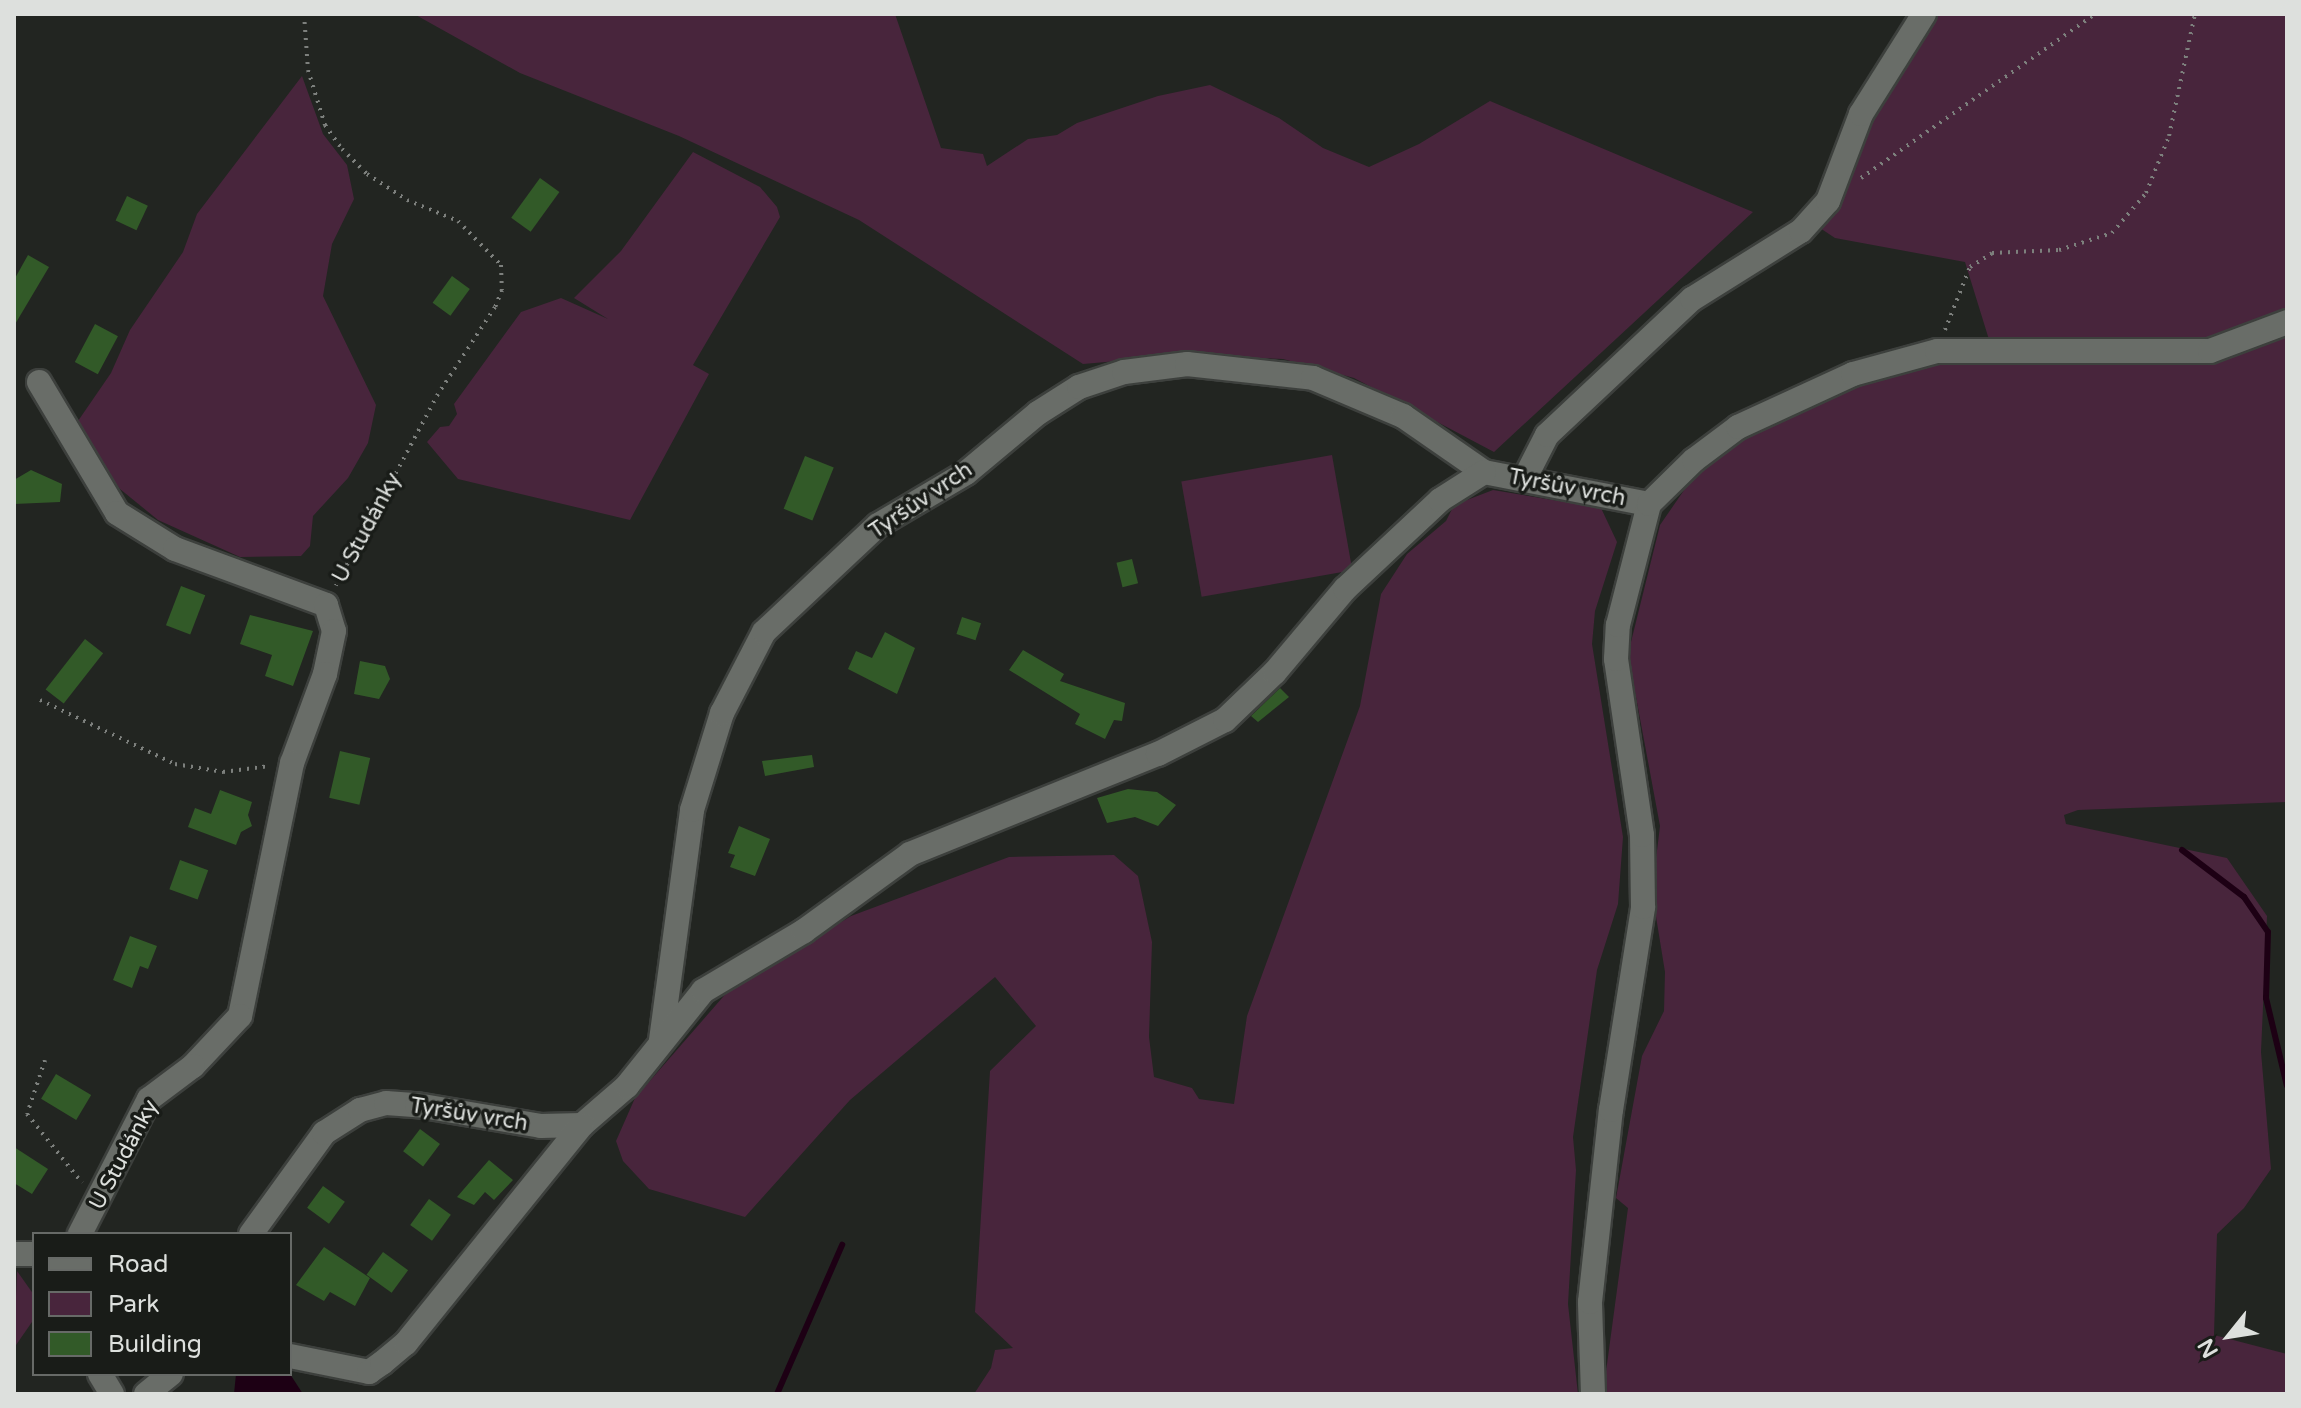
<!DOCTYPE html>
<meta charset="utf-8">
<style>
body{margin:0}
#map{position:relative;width:2301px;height:1408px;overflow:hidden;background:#222521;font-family:"Varela Round",sans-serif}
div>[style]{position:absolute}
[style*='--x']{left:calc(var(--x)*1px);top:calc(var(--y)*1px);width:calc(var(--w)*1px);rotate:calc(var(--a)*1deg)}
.green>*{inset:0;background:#48253c;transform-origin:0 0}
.water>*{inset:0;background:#1d0014}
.stream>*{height:6px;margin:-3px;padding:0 3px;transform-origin:3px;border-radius:3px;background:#1d0014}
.building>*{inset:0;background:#325a28;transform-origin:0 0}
.path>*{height:4px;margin-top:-2px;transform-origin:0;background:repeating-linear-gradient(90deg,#7d807d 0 2px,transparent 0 8px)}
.roads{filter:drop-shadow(2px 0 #3d403d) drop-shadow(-2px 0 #3d403d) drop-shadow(0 2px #3d403d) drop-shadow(0 -2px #3d403d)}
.street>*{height:24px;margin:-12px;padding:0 12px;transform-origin:12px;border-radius:12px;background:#696d68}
span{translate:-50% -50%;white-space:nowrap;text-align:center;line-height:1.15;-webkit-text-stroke:7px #191c18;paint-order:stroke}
.street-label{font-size:22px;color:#dde0dd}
.frame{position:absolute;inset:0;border:16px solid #dde0dd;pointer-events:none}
.legend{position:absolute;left:32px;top:1232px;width:260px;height:144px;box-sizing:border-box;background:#191c18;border:2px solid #676a67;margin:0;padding:10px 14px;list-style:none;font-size:24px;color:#dde0dd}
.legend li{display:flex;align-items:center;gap:16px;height:40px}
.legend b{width:40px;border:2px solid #676a67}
.north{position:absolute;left:2189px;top:1296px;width:80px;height:80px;-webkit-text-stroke:6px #191c18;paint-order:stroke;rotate:240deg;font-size:22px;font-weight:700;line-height:32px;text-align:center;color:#dde0dd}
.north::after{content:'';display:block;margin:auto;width:28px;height:36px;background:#dde0dd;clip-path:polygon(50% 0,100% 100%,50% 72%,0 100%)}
</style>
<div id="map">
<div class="green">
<div style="clip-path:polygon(414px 14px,895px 14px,941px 148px,983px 154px,987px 166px,1028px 139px,1057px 135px,1077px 123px,1158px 96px,1210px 85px,1279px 118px,1323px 148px,1369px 167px,1419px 144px,1490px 101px,1753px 212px,1494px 452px,1354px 378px,1283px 359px,1186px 355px,1083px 364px,859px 220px,679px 136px,520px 73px)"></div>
<div style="clip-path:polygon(1904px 14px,2287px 14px,2287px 802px,2078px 810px,2064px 815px,2066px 824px,2227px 858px,2267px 916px,2261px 1052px,2271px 1169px,2244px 1208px,2217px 1234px,2214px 1335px,2287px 1354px,2287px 1394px,1603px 1394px,1628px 1208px,1616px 1198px,1642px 1056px,1664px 1011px,1665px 972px,1652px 892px,1660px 826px,1628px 654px,1660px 525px,1689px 483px,1724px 450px,1767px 423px,1922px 362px,1995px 359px,1965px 262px,1835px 238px,1820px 228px,1847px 188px,1877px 110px,1929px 25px)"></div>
<div style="clip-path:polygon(302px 76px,323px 134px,347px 165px,354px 199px,332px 244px,323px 296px,376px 405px,368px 443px,348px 478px,313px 516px,310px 546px,301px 556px,240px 557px,158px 520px,120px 489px,86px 443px,78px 421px,111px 373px,130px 330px,183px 252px,197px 214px)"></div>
<div style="clip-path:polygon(693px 152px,760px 187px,777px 207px,780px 217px,693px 365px,709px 374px,630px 520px,458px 479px,427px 442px,440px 427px,449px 426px,457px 414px,454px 404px,521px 312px,561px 298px,608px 319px,574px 298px,621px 251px)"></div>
<div style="left:1332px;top:455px;width:117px;height:153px;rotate:80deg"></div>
<div style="clip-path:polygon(1493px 490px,1601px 508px,1617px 542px,1595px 611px,1592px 644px,1623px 837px,1618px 904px,1597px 970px,1573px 1137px,1576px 1170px,1568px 1304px,1578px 1394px,974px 1394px,991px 1368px,995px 1350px,1013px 1348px,975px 1312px,990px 1071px,1036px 1026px,995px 977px,850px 1100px,745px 1217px,649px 1189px,623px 1161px,616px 1141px,635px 1098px,729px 990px,851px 916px,1009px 857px,1114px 855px,1138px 876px,1152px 942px,1149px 1037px,1154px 1077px,1192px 1088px,1199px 1099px,1234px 1104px,1247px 1016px,1360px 706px,1381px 594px,1407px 554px,1446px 521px,1454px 505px)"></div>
<div style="clip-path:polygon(17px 1271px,34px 1295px,34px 1319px,14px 1348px)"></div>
</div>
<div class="water">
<div style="clip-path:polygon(236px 1374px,290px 1374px,303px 1394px,234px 1394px)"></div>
</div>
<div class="stream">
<div style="--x:2182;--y:850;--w:78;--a:37.2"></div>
<div style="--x:2244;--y:897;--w:42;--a:55.6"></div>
<div style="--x:2268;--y:932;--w:66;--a:91.7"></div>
<div style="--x:2266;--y:998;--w:90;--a:76.6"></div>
<div style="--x:777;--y:1394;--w:163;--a:-66.4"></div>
</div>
<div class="building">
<div style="left:540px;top:178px;width:24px;height:49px;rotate:36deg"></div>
<div style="left:127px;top:196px;width:23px;height:27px;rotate:25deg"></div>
<div style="clip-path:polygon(28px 255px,49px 267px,14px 326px,14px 280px)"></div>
<div style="left:452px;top:276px;width:22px;height:33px;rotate:36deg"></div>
<div style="left:95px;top:324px;width:26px;height:43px;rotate:28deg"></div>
<div style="left:805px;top:456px;width:31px;height:57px;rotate:22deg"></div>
<div style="clip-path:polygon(31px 470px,62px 484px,60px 502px,14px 504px,14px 480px)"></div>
<div style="left:1132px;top:559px;width:25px;height:16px;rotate:76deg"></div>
<div style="left:181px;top:586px;width:26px;height:42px;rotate:21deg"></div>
<div style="clip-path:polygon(250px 615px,313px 631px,293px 686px,265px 676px,272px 655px,240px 644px)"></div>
<div style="left:962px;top:617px;width:20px;height:18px;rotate:18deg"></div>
<div style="clip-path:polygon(885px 632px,915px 648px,897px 694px,848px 669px,856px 651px,872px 658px)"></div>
<div style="left:85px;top:639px;width:23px;height:64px;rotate:38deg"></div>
<div style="clip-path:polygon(1023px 650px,1064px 674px,1060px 681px,1125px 703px,1122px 721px,1114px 720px,1105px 739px,1075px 724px,1080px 714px,1009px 670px)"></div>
<div style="clip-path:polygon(360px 661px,385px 666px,390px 679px,379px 699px,354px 694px)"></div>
<div style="clip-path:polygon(1280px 688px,1289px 697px,1258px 722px,1251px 716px)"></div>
<div style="left:340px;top:751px;width:31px;height:48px;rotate:13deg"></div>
<div style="clip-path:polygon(812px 755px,814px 767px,765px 776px,762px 761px)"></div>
<div style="clip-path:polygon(1128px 789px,1157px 792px,1176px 805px,1158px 826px,1135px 817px,1107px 823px,1097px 798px)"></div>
<div style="clip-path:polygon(220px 790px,252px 802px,248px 815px,252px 826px,241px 832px,236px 845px,188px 827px,195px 808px,211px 814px)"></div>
<div style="clip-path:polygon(739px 826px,770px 839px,755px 876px,730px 867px,735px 855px,728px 853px)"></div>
<div style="left:180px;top:860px;width:30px;height:31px;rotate:20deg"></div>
<div style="clip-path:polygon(130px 936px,157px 946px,148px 969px,140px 966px,132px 988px,113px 980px)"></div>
<div style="left:56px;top:1074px;width:41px;height:29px;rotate:31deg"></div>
<div style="left:420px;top:1129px;width:25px;height:28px;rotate:37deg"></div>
<div style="clip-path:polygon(14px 1147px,48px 1169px,32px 1194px,14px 1183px)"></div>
<div style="clip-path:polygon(489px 1160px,513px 1180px,494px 1200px,485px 1192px,474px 1205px,457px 1197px)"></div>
<div style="left:323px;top:1186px;width:27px;height:27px;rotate:36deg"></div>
<div style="left:429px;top:1199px;width:27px;height:32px;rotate:36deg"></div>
<div style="clip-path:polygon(324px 1247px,370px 1278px,355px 1306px,330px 1292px,324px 1301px,296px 1285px)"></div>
<div style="left:383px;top:1252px;width:31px;height:28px;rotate:36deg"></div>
</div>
<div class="path">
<div style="--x:304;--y:14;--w:56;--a:85.9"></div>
<div style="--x:308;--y:70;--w:58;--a:72.8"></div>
<div style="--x:325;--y:125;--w:29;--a:55"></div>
<div style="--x:342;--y:149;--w:35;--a:45"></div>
<div style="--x:367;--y:174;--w:48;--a:33"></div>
<div style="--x:407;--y:200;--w:55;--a:22.4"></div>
<div style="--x:458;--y:221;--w:62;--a:45.7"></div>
<div style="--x:501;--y:265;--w:25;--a:88"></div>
<div style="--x:502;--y:290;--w:18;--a:112"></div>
<div style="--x:495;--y:307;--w:104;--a:123.2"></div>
<div style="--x:438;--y:394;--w:217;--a:118.1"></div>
<div style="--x:1861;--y:178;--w:286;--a:-35"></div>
<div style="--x:1945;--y:330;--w:68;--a:-68.4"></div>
<div style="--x:1970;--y:267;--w:26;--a:-32"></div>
<div style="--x:1992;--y:253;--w:67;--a:-2.6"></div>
<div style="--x:2059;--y:250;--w:56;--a:-17.8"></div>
<div style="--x:2112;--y:233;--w:52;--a:-49.6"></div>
<div style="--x:2146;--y:193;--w:61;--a:-68"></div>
<div style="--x:2169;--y:136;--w:125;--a:-78"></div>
<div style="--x:40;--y:700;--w:149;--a:25.4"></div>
<div style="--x:175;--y:764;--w:49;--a:9.5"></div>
<div style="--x:223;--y:772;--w:47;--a:-7.3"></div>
<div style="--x:45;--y:1060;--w:57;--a:108.4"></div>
<div style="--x:27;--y:1114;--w:88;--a:51.4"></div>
</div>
<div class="roads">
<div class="street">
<div style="--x:39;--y:382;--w:152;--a:59.2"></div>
<div style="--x:117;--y:513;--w:68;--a:31.8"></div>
<div style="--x:175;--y:549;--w:161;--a:20.3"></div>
<div style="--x:326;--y:605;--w:27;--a:73"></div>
<div style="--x:334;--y:631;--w:44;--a:101.8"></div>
<div style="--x:325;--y:674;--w:95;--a:110.3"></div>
<div style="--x:292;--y:763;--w:258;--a:101.6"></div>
<div style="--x:240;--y:1016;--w:69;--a:133.2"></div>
<div style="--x:193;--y:1066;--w:55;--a:143.1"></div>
<div style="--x:149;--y:1099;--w:152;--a:117.1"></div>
<div style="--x:1525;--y:478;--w:48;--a:-62.9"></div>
<div style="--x:1547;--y:435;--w:199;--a:-43.2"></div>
<div style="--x:1692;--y:299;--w:128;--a:-32"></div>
<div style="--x:1801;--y:231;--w:40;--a:-48"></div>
<div style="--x:1828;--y:201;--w:93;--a:-69.2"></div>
<div style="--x:1861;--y:114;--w:118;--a:-57.8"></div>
<div style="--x:661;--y:1040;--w:232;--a:-82.3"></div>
<div style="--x:692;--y:810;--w:102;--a:-72.8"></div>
<div style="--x:722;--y:713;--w:91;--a:-62.6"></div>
<div style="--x:764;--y:632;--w:156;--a:-43.2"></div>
<div style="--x:878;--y:525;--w:102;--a:-30.6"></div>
<div style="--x:966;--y:473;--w:94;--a:-39.8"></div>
<div style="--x:1038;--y:413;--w:49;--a:-32.4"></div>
<div style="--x:1079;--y:387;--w:47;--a:-18.4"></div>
<div style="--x:1124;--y:372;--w:64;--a:-7.2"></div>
<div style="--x:1187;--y:364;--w:127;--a:6.3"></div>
<div style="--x:1313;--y:378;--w:98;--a:22.9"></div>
<div style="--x:1403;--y:416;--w:98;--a:34.7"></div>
<div style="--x:1484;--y:472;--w:168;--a:11"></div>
<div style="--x:251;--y:1234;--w:125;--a:-54.1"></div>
<div style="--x:324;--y:1133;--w:43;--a:-32.6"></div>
<div style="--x:360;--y:1110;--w:27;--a:-15"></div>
<div style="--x:386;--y:1103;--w:31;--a:4"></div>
<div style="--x:417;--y:1105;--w:126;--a:9.6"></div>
<div style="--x:541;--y:1126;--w:41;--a:-1.4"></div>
<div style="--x:582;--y:1125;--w:60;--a:-40.9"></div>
<div style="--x:627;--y:1086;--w:122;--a:-51.3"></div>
<div style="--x:703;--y:991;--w:117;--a:-30.7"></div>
<div style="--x:804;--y:931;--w:131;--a:-36"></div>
<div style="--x:910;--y:854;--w:267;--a:-22"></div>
<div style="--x:1158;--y:754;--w:75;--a:-26.9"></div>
<div style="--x:1225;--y:720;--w:69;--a:-43.8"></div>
<div style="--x:1275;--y:672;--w:109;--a:-49.9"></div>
<div style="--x:1345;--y:589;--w:130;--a:-43.1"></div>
<div style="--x:1440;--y:500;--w:52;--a:-32.5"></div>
<div style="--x:14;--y:1254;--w:20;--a:0"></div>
<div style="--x:290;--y:1356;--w:81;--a:11.4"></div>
<div style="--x:369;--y:1372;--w:16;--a:-35"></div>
<div style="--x:382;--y:1363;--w:31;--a:-40"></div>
<div style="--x:406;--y:1343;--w:280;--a:-51.1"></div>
<div style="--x:100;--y:1374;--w:23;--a:59"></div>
<div style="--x:146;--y:1394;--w:32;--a:-39"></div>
<div style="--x:1593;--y:1394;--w:92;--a:-91.9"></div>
<div style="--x:1590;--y:1302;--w:193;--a:-83.8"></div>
<div style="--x:1611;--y:1110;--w:206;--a:-81"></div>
<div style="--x:1643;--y:907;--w:72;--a:-90.8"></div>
<div style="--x:1642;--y:835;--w:178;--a:-98.4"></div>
<div style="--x:1616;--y:659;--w:34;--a:-87"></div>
<div style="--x:1618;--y:625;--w:125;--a:-75.6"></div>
<div style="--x:1649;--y:504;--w:63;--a:-44.4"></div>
<div style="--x:1694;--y:460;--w:55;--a:-36.9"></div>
<div style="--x:1738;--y:427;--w:127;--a:-24.7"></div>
<div style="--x:1853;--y:374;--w:87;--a:-15.3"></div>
<div style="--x:1937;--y:351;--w:273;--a:0"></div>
<div style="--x:2210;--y:351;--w:82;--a:-20.6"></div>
</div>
</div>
<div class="street-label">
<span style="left:1567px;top:488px;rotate:11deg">Tyršův vrch</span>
<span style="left:921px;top:501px;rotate:-34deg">Tyršův vrch</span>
<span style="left:367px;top:528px;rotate:-62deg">U Studánky</span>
<span style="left:469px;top:1115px;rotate:9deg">Tyršův vrch</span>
<span style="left:124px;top:1155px;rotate:-62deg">U Studánky</span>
</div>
<div class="frame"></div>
<ul class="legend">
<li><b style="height:10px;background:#696d68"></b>Road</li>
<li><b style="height:22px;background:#48253c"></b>Park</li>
<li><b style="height:22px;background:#325a28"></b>Building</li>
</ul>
<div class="north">N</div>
</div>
